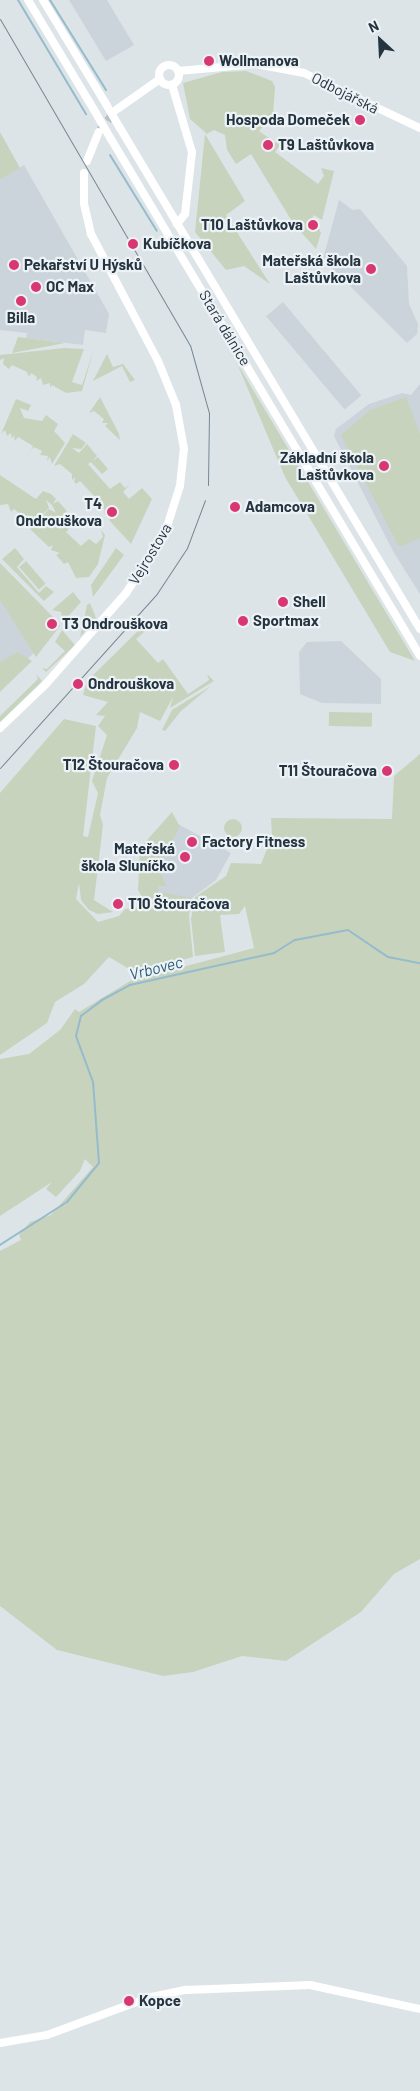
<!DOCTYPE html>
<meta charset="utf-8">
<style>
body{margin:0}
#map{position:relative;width:420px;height:2091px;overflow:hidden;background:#dde4e8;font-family:Barlow,sans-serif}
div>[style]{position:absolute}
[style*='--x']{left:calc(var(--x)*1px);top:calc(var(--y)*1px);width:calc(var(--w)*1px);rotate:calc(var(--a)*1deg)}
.built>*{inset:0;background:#cbd4da;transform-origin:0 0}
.green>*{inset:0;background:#c7d3bd;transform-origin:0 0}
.round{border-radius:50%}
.stream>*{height:2px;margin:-1px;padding:0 1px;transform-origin:1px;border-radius:1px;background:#95bbcc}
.secondary-tunnel>*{height:8px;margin-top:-4px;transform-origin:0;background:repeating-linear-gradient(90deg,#b8c1c6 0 8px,transparent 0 12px)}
.secondary>*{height:8px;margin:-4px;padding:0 4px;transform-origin:4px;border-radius:4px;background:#fff}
.secondary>.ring{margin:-4px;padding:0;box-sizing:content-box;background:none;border:8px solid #fff;border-radius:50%}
.tram>*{height:1px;margin:-0.5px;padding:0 0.5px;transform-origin:0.5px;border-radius:0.5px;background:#758793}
.secondary-bridge>*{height:8px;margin:-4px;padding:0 4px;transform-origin:4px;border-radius:4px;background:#fff}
.dots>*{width:14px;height:14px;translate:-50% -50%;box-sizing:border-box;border:2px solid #edf2f6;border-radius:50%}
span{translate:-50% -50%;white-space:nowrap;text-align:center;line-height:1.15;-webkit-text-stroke:4.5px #edf2f6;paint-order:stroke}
.poi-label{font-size:15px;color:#253540;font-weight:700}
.left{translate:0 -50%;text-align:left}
.right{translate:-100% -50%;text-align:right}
.street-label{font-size:15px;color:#253540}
.water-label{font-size:16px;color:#2c5e77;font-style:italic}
.north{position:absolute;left:355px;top:15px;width:50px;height:50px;-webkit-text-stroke:4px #edf2f6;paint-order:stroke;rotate:335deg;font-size:14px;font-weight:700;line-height:20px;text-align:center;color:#253540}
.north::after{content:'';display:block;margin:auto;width:18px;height:22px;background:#253540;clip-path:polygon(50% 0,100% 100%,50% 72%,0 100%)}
</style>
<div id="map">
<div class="built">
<div style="clip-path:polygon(69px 0,107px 0,134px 45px,106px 61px)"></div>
<div style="clip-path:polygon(24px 165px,109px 314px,106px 333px,85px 330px,83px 345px,26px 338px,27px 333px,0 330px,0 180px)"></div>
<div style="clip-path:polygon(339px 200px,353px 210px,360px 209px,407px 266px,409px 304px,418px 324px,417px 334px,407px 343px,323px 259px)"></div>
<div style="left:283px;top:302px;width:122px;height:22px;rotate:50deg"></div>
<div style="clip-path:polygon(420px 384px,420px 594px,394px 553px,334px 436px,336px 429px,369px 404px,402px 393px,411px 395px)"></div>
<div style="clip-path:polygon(0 571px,41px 646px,0 686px)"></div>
<div style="clip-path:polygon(341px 641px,381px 679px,381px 704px,322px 703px,300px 694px,299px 652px,307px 642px)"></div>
<div style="clip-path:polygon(167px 818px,231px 853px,216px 880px,192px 898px,148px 902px)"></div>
</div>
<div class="green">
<div style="clip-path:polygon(246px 71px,272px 81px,275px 87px,273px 116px,259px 131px,269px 138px,264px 145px,269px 149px,277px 141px,281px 144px,275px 152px,318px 184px,324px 176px,321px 168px,334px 171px,322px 220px,314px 215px,309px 224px,313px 230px,318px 226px,321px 233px,316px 249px,293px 223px,251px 154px,236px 164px,227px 150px,225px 135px,214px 130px,207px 134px,190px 119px,183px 83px,222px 72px)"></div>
<div style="clip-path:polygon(0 132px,20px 168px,0 180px)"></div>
<div style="clip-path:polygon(205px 134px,245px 201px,226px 215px,270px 284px,244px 266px,226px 270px,195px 232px)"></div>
<div style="clip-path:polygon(18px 337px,26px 338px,65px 343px,12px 353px)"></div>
<div style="clip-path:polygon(64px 348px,84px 349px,72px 382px,82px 385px,94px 349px,82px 391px,66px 393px,52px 385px,50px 388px,50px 383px,43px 385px,41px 378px,36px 381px,37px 377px,31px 373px,29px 377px,27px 372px,12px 365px,9px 369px,3px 364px,4px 358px,0 360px,0 355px)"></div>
<div style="clip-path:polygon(107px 354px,113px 367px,123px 364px,135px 380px,130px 382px,122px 366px,93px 381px)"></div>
<div style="clip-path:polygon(237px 363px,415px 661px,390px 652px,285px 477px)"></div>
<div style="clip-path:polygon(100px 397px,119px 434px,120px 440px,105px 426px,108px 423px,102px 423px,104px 419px,94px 411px,89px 413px)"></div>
<div style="clip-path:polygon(406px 397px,420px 434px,420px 538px,399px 547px,341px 435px,370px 410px)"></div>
<div style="clip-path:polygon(16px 399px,31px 405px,28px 411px,20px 408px,24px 418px,42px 421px,46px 415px,58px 424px,54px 431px,65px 443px,52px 464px,50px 457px,47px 461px,48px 456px,40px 455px,42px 451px,34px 447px,31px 450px,33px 446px,18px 437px,15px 441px,14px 435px,12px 439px,11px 433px,7px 436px,5px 430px,1px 434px)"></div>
<div style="clip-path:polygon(73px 434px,86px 443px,81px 449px,72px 448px,79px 453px,87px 444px,97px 456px,92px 461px,98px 457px,108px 469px,102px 474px,91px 462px,88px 464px,110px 489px,120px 482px,125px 488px,130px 484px,123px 492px,129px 499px,142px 488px,152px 499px,131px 544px,109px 520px,117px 513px,113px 508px,105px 515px,104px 507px,96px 505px,100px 503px,98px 500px,92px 501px,95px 497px,80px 481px,76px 484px,74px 481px,76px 477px,72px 480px,72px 474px,60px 464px,54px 466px)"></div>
<div style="clip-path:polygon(0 475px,36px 499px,43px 491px,51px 494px,56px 499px,53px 504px,58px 501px,67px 511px,59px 520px,69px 529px,66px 532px,81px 546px,89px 539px,96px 544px,103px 537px,101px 530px,105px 535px,98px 564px,89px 577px,76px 578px,68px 562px,64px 564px,56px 555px,60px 553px,51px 550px,53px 545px,49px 547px,30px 529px,49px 509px,56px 513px,52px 505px,46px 500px,49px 508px,29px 528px,30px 522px,14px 509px,11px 512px,8px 504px,0 505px)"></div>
<div style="clip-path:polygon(15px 548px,24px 559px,17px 567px,34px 587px,39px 593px,46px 586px,54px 592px,44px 601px,2px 559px)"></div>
<div style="clip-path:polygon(116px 548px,124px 555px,93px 597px,91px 585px)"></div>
<div style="left:26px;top:561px;width:30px;height:9px;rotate:49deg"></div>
<div style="clip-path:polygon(0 563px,54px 618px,48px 623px,51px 628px,58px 623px,60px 626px,36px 657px,0 600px)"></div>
<div style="clip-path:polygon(73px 592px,81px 602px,63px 622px,61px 612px,52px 610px)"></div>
<div style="clip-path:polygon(90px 603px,96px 618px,80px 637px,87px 605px)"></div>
<div style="clip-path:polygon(141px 628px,144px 632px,136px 639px,158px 663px,163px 659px,188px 694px,209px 680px,207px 674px,214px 681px,170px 708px,173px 697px,160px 721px,140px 712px,137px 728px,107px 778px,100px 815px,103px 825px,94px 900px,113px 912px,98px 914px,89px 910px,81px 900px,79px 883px,76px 899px,98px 922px,119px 916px,125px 909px,147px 906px,138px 890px,140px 848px,172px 812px,180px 827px,158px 866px,166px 886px,158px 886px,159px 892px,192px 898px,189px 915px,193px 957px,136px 973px,109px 957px,84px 984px,55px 1002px,47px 1023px,0 1055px,0 793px,64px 719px,96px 726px,83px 836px,88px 837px,98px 793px,92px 781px,107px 735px,98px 726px,105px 716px,96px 715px,108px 702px,83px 695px,87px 681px)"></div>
<div style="clip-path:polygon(62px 630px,75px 645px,46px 672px,42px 668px,47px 669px,65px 651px,55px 642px)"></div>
<div style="clip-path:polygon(18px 652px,32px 661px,0 692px,0 662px)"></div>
<div style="clip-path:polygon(36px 674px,42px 681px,0 722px,0 716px,38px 679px)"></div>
<div style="clip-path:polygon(211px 686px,181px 711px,165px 731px,162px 730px,172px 710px)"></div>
<div style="left:329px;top:712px;width:43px;height:14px;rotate:1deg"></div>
<div style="clip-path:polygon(420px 754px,420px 1559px,394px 1574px,361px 1612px,286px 1661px,242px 1656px,193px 1672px,163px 1676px,57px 1650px,0 1606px,0 1251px,21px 1240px,19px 1235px,30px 1222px,51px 1215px,93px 1167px,85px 1159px,80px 1171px,56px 1197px,46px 1189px,52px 1182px,0 1216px,0 1059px,29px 1054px,60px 1030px,75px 1009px,79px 1012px,130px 981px,254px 948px,245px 906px,239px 914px,220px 915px,225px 952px,195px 956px,191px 919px,195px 897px,226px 876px,231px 863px,261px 864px,272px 836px,271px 818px,392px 819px,394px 776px)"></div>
<div class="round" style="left:224px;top:819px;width:18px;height:18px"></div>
</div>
<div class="stream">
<div style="--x:18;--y:0;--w:133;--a:59.2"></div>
<div style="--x:50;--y:0;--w:106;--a:58.1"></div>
<div style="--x:110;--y:155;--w:89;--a:58.3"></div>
<div style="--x:0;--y:1245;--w:80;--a:-32.7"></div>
<div style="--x:67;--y:1202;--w:50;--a:-50.6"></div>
<div style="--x:99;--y:1163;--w:81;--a:-94.2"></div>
<div style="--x:93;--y:1082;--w:49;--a:-110.3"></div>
<div style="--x:76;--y:1036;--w:21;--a:-76"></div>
<div style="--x:81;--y:1016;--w:26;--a:-37"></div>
<div style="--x:102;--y:1000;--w:32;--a:-28"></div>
<div style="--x:130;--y:985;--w:148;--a:-12.5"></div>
<div style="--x:274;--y:953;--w:25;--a:-32"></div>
<div style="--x:295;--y:940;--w:54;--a:-10.7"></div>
<div style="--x:348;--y:930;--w:48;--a:34"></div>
<div style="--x:388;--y:957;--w:33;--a:11"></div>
</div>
<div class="secondary-tunnel">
<div style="--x:100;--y:130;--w:26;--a:-51"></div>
</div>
<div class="secondary">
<div style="--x:28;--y:0;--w:134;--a:59"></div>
<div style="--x:43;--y:0;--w:122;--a:58.8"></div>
<div class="ring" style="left:159px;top:65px;width:12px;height:12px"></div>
<div style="--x:178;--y:71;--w:78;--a:-5.1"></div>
<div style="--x:256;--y:64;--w:49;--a:10.6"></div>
<div style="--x:304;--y:73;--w:128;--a:25.4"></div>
<div style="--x:172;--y:85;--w:70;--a:73.4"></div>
<div style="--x:192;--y:152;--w:62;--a:96.4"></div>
<div style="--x:185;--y:214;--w:13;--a:129"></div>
<div style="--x:116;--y:110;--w:54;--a:-35.2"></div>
<div style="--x:120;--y:128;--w:584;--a:59.09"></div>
<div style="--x:111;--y:139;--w:602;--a:59.13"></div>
<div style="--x:87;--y:161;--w:31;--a:-68"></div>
<div style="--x:0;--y:728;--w:62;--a:-43.7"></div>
<div style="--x:45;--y:685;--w:123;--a:-48.6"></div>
<div style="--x:126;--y:593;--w:69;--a:-56.3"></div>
<div style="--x:164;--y:536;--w:52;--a:-72.3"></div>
<div style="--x:180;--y:486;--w:37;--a:-84"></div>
<div style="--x:184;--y:449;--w:45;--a:-100.3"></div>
<div style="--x:176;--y:405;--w:48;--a:-112.2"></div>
<div style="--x:158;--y:361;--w:144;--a:-117.8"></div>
<div style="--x:91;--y:234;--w:32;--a:-103"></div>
<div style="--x:84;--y:203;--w:30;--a:-90"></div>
<div style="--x:0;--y:2043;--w:48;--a:-9.7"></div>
<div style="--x:47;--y:2035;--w:107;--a:-20.3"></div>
<div style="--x:147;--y:1998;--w:40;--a:-12"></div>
<div style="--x:186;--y:1990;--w:124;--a:-2.3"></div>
<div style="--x:310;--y:1985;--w:113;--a:12.3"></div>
</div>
<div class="tram">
<div style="--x:0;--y:19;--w:377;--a:59.8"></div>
<div style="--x:190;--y:345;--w:71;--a:74.4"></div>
<div style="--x:209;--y:413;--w:72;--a:90.8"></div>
<div style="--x:0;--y:768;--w:233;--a:-48"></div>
<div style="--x:156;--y:595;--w:56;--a:-56.6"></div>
<div style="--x:187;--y:548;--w:51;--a:-69.4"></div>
</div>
<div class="secondary-bridge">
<div style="--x:106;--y:104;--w:28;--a:60"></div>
<div style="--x:97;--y:115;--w:28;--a:60"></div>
</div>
<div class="dots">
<div style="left:209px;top:61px;background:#d93772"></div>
<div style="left:360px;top:120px;background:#d93772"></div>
<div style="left:268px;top:145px;background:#d93772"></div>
<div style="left:313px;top:225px;background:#d93772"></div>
<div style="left:133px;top:244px;background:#d93772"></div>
<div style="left:14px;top:265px;background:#d93772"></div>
<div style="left:371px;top:269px;background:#d93772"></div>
<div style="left:36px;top:287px;background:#d93772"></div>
<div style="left:21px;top:301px;background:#d93772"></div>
<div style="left:384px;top:466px;background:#d93772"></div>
<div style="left:235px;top:507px;background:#d93772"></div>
<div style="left:112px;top:512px;background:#d93772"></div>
<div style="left:283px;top:602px;background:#d93772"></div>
<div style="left:243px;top:621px;background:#d93772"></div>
<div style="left:52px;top:624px;background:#d93772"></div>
<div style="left:78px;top:684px;background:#d93772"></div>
<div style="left:174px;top:765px;background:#d93772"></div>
<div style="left:387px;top:771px;background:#d93772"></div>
<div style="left:192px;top:842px;background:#d93772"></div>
<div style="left:185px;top:857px;background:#d93772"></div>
<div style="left:118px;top:904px;background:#d93772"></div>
<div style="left:129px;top:2001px;background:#d93772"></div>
</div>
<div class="poi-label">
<span class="left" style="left:219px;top:61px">Wollmanova</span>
<span class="right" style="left:350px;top:120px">Hospoda Domeček</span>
<span class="left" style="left:278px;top:145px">T9 Laštůvkova</span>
<span class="right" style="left:303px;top:225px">T10 Laštůvkova</span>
<span class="left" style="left:143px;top:244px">Kubíčkova</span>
<span class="right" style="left:361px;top:269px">Mateřská škola<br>Laštůvkova</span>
<span class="left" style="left:24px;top:265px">Pekařství U Hýsků</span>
<span class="left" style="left:46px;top:287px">OC Max</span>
<span style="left:21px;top:318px">Billa</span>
<span class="right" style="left:374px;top:466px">Základní škola<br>Laštůvkova</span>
<span class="right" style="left:102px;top:512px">T4<br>Ondrouškova</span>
<span class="left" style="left:245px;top:507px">Adamcova</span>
<span class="left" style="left:293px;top:602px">Shell</span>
<span class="left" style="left:253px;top:621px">Sportmax</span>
<span class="left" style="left:62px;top:624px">T3 Ondrouškova</span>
<span class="left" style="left:88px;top:684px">Ondrouškova</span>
<span class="right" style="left:164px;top:765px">T12 Štouračova</span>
<span class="right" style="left:377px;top:771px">T11 Štouračova</span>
<span class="left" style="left:202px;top:842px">Factory Fitness</span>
<span class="right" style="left:175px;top:857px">Mateřská<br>škola Sluníčko</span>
<span class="left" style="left:128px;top:904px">T10 Štouračova</span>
<span class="left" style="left:139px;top:2001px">Kopce</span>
</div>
<div class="street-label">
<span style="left:345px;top:93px;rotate:27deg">Odbojářská</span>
<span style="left:225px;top:328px;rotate:59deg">Stará dálnice</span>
<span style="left:150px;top:554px;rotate:-59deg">Vejrostova</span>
</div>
<div class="water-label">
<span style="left:156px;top:968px;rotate:-14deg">Vrbovec</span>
</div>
<div class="north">N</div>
</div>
